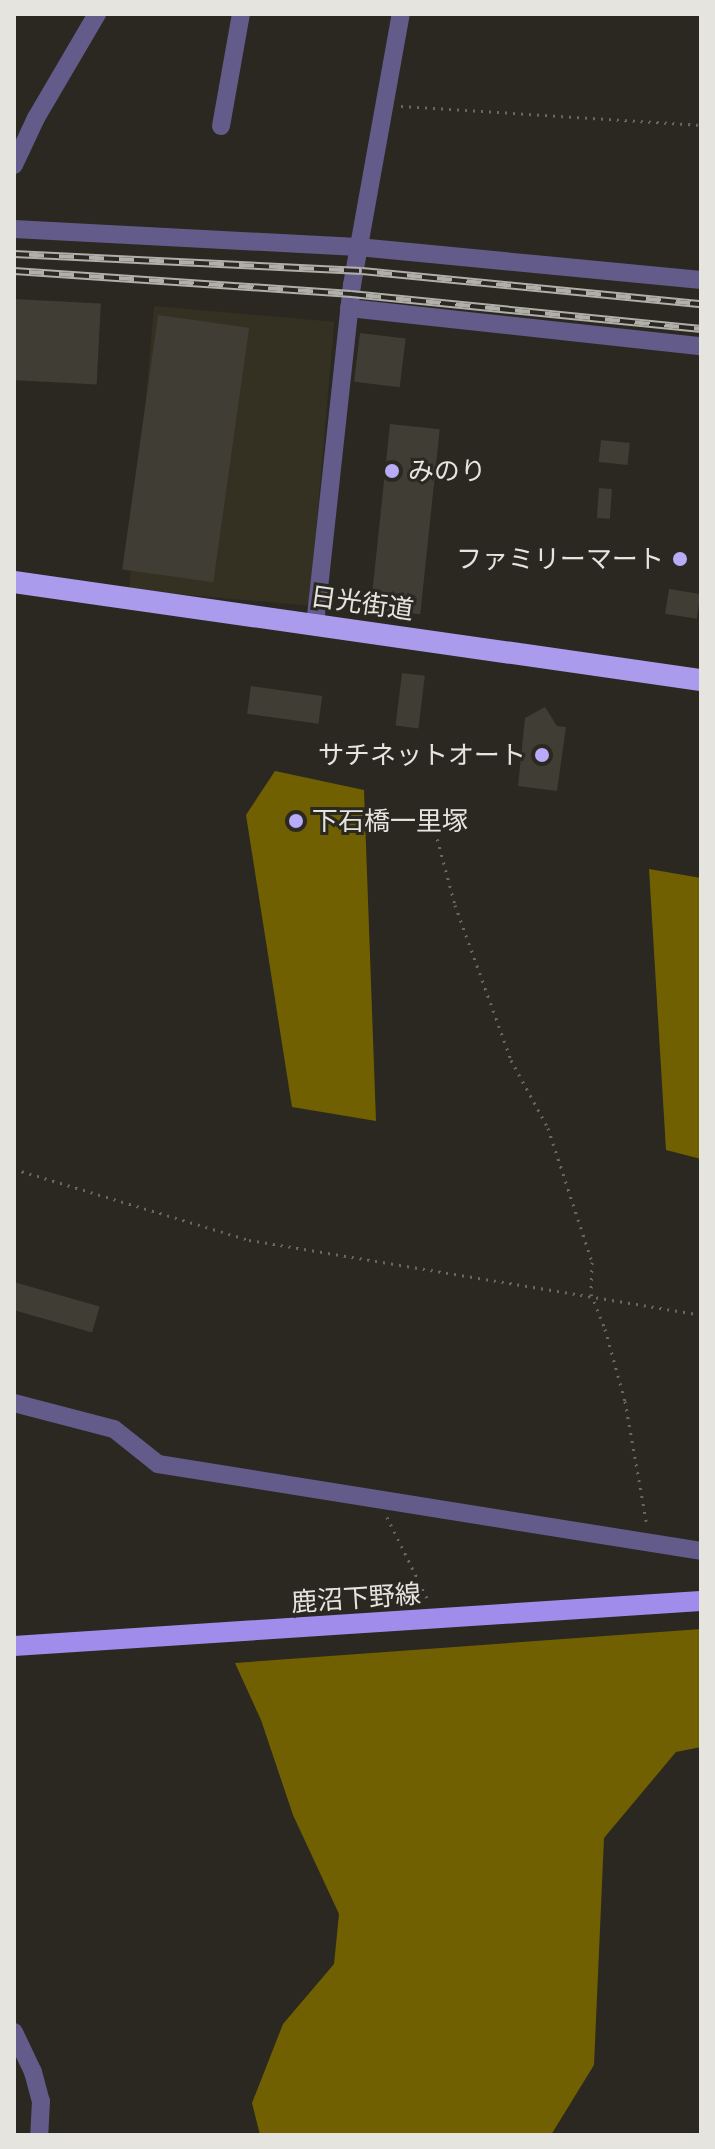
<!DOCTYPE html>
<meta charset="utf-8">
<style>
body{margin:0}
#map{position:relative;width:715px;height:2149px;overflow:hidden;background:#2a2820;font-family:"Golos Text","Noto Sans JP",sans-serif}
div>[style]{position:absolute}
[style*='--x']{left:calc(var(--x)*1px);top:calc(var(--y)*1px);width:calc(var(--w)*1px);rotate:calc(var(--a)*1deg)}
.built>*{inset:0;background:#343123;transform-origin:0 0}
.forest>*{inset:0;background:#706001}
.building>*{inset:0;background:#3f3d34;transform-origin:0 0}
.path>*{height:3px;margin-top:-1.5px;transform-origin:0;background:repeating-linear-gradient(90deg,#686760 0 2px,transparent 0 8px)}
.minor>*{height:18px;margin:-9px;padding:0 9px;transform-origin:9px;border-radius:9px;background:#635b89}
.primary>*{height:20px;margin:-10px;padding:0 10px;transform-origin:10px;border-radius:10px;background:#9f8ceb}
.trunk>*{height:22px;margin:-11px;padding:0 11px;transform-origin:11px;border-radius:11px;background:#aa9bec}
.rail>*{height:8px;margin-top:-4px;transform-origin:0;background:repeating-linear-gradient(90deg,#2a2820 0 15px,#b0afa9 0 30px);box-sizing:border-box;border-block:2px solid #b0afa9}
.dots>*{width:22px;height:22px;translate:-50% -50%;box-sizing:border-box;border:4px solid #2a2820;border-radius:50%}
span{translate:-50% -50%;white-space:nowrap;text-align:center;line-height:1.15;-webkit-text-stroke:6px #2a2820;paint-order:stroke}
.poi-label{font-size:26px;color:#e5e4df}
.left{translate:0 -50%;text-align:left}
.right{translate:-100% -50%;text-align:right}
.street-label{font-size:26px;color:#e5e4df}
.frame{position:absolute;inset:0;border:16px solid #e5e4df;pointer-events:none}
</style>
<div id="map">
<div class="built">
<div style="left:154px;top:306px;width:181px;height:285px;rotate:5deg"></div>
</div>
<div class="forest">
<div style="clip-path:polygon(275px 771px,364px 790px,376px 1121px,292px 1107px,246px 815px)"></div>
<div style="clip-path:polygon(649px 869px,701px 878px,701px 1159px,666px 1150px)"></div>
<div style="clip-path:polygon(701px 1629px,701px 1747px,676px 1752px,604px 1838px,594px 2065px,551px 2135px,260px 2135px,252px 2103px,283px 2024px,334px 1964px,339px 1914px,293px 1815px,261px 1720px,235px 1663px)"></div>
</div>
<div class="building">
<div style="left:14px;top:299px;width:87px;height:81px;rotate:3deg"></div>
<div style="left:158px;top:315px;width:92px;height:257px;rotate:8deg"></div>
<div style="left:360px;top:333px;width:46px;height:49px;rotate:7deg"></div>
<div style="left:390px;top:424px;width:50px;height:186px;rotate:6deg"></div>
<div style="left:601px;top:440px;width:29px;height:22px;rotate:6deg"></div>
<div style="left:599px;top:488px;width:13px;height:30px;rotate:4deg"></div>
<div style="left:669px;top:589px;width:32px;height:25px;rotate:9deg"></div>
<div style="left:402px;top:673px;width:23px;height:53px;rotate:7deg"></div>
<div style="left:251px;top:686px;width:72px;height:28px;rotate:8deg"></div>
<div style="clip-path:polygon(545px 707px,557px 726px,566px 727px,557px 791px,518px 786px,525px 718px)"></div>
<div style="left:14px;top:1282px;width:89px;height:27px;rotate:16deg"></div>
</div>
<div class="path">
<div style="--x:401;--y:106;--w:301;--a:3.6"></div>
<div style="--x:429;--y:808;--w:100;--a:75"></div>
<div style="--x:455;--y:905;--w:165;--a:70.1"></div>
<div style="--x:511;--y:1060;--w:77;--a:61.4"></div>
<div style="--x:548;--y:1128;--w:141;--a:71.8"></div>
<div style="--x:592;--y:1262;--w:32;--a:92"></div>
<div style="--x:591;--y:1294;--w:38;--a:68"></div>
<div style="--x:605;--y:1329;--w:75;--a:74.5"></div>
<div style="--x:625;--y:1401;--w:127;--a:80"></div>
<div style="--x:14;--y:1169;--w:245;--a:16.8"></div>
<div style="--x:249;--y:1240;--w:458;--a:9.4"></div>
<div style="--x:387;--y:1517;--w:93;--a:63.7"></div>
</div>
<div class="minor">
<div style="--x:221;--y:126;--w:114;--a:-79.9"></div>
<div style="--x:14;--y:165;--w:52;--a:-64.9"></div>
<div style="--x:36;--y:118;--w:121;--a:-59.6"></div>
<div style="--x:14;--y:229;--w:344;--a:3"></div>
<div style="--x:358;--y:247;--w:345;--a:5.5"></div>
<div style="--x:349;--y:308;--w:354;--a:6.2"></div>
<div style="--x:315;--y:625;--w:342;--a:-83.8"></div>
<div style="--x:352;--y:285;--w:275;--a:-79.8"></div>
<div style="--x:14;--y:1403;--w:103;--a:14.6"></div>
<div style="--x:114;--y:1429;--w:56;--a:38.5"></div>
<div style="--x:158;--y:1464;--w:550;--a:9.1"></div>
<div style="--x:14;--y:2032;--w:44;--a:64.6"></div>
<div style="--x:33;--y:2072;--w:30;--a:75"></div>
<div style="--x:41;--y:2101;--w:34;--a:93"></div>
</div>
<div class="primary">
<div style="--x:14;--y:1646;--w:688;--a:-3.75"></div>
</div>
<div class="trunk">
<div style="--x:14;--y:582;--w:694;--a:8.12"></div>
</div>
<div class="rail">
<div style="--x:14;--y:254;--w:348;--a:2.8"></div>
<div style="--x:362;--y:271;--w:341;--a:5.6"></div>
<div style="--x:14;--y:271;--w:338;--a:3.9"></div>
<div style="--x:351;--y:294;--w:352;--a:5.7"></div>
</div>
<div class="dots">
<div style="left:392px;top:471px;background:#b8abf7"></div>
<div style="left:680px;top:559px;background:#b8abf7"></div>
<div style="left:542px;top:755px;background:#b8abf7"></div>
<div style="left:296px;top:821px;background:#b8abf7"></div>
</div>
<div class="poi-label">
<span class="left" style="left:408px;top:471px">みのり</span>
<span class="right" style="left:664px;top:559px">ファミリーマート</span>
<span class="right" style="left:526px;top:755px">サチネットオート</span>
<span class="left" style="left:312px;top:821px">下石橋一里塚</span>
</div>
<div class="street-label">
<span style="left:362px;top:603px;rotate:8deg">日光街道</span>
<span style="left:356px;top:1598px;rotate:-4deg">鹿沼下野線</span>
</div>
<div class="frame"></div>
</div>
